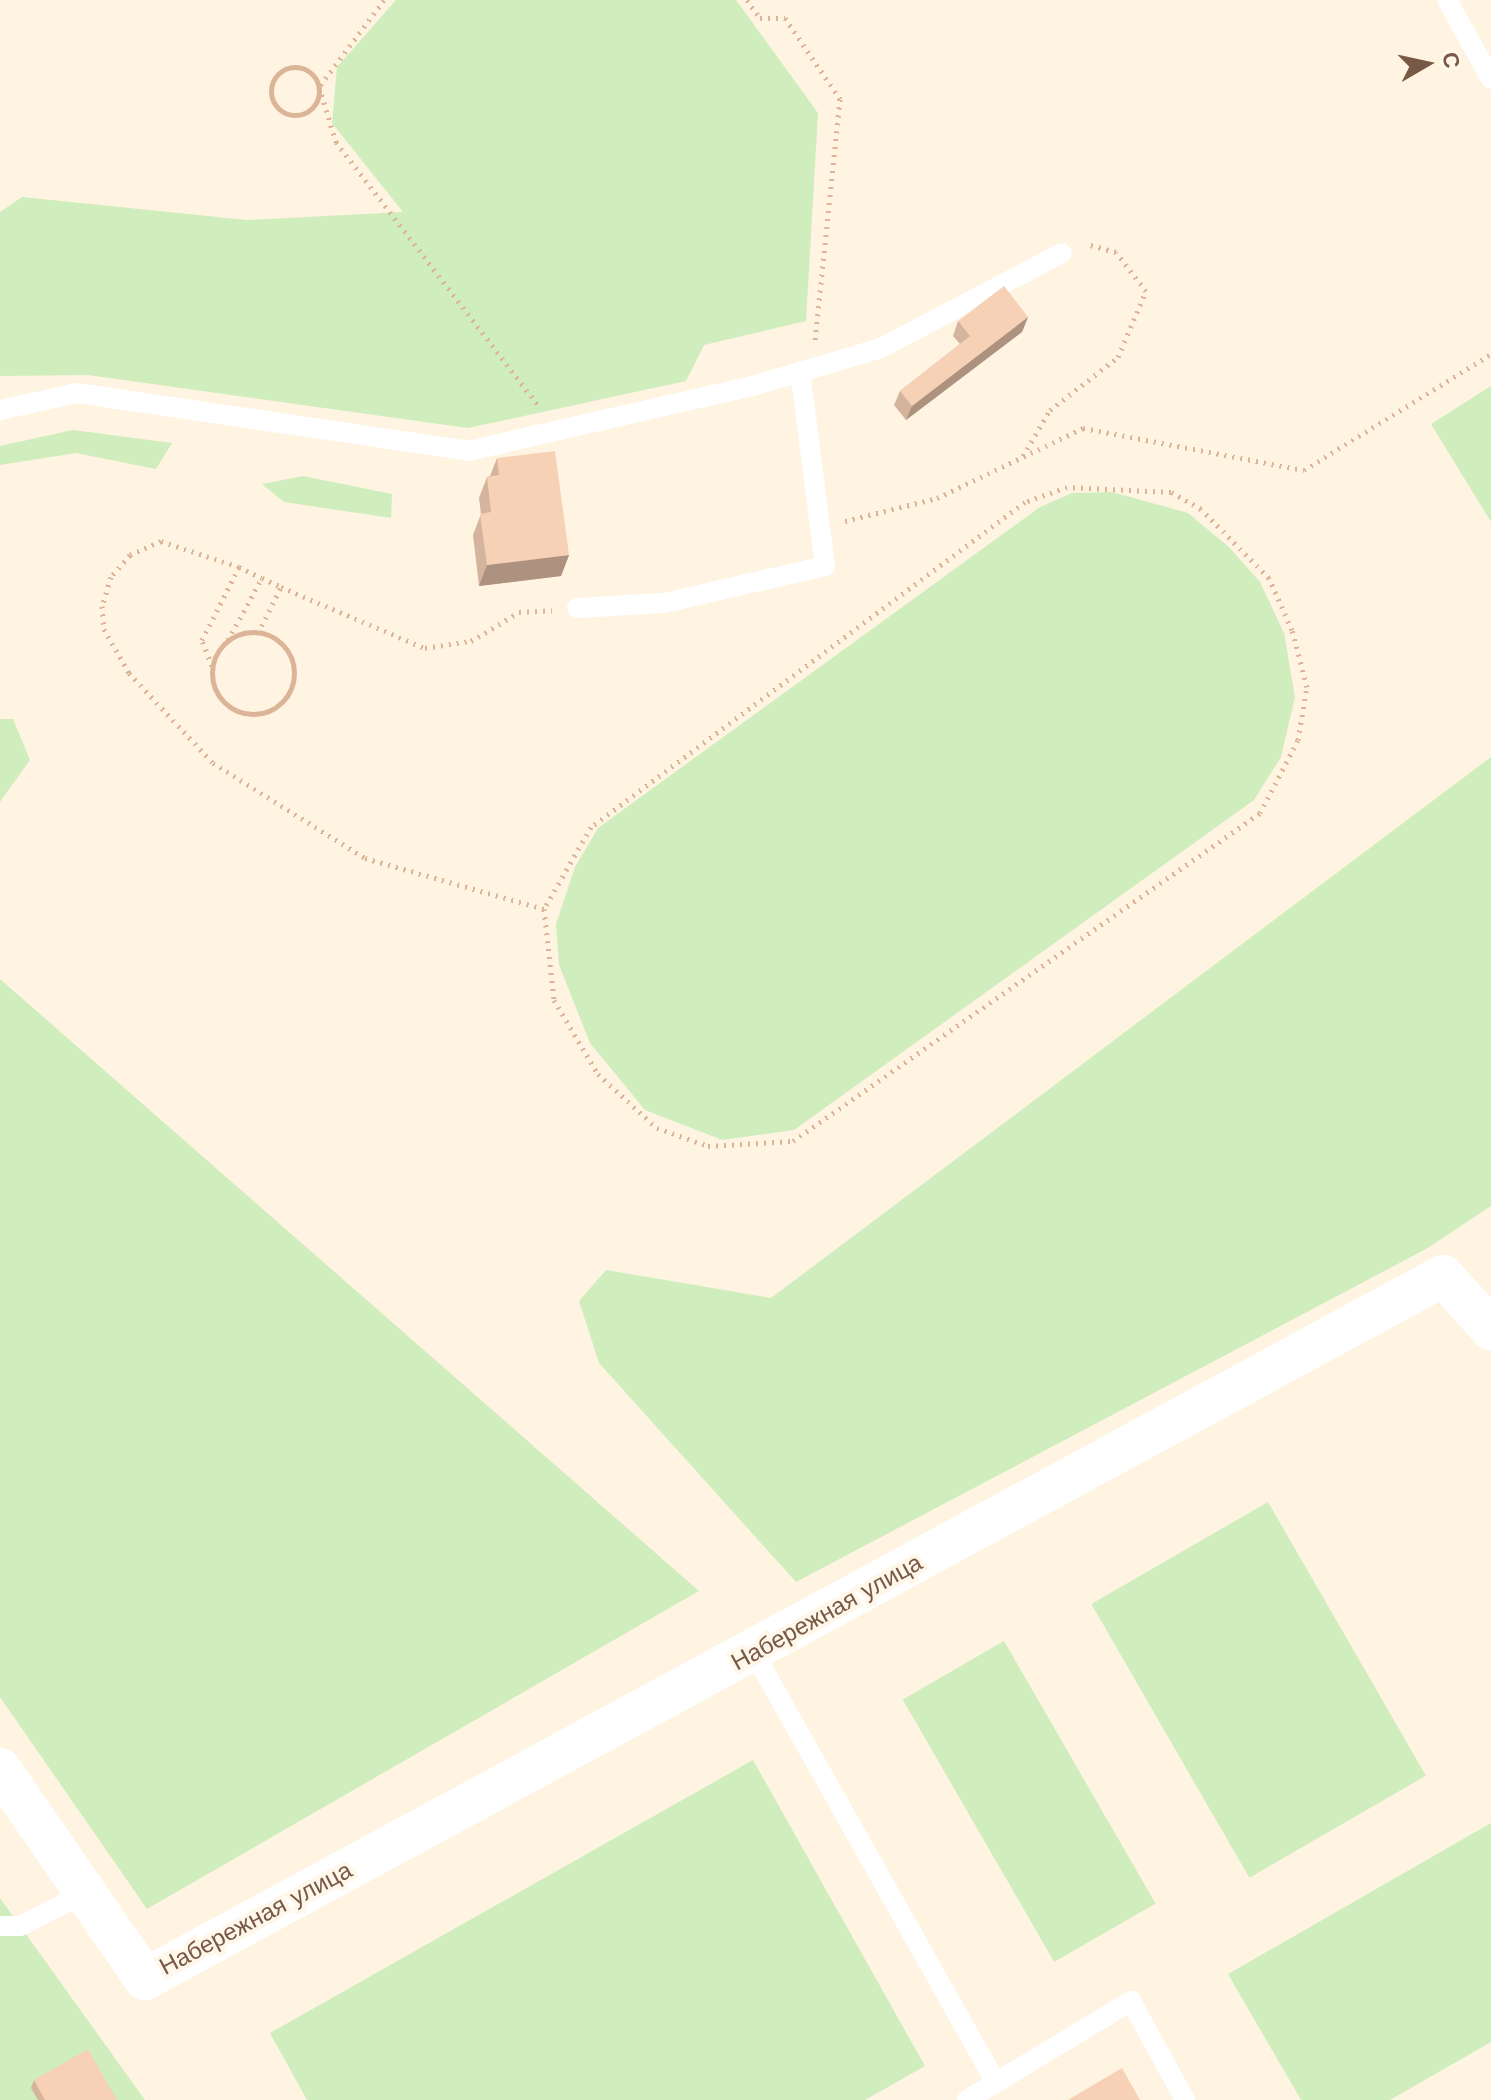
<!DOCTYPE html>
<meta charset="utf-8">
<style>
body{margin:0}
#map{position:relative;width:1491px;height:2100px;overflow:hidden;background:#fef4e1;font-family:"Work Sans",sans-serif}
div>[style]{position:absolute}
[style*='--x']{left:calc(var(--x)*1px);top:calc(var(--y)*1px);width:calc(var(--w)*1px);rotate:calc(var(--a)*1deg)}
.green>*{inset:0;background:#d0edbe;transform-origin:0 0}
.path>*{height:5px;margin-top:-2.5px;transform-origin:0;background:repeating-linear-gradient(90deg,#dcb599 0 2px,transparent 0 8px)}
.path>.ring{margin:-2.5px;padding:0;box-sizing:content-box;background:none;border:5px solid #dcb599;border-radius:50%}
.lane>*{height:20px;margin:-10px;padding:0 10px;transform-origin:10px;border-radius:10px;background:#fff}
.street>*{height:42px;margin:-21px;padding:0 21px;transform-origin:21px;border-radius:21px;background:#fff}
.wall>*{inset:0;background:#d4b49d}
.shaded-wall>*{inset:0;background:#ad927f}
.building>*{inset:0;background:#f7d1b6}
span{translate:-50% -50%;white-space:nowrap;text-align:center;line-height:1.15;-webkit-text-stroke:8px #fff7ea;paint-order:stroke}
.street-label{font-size:24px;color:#785945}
.north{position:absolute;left:1387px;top:24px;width:80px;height:80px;-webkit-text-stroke:6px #fff7ea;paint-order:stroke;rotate:81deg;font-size:22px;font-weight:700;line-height:32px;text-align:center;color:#785945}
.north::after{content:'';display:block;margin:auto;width:28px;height:36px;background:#785945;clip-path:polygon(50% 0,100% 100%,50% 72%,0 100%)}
</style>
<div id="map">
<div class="green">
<div style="clip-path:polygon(396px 0,736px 0,818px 113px,806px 321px,704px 345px,686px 381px,468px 428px,88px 375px,0 376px,0 212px,22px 197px,247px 220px,403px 212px,332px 123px,337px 67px)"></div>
<div style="clip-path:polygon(1491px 386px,1491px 522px,1431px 424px)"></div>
<div style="clip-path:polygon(73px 430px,172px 443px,156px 469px,76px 453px,0 465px,0 446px)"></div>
<div style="clip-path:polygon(303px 476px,392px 494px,391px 518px,284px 502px,262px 484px)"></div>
<div style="clip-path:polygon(1112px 492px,1188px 513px,1229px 547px,1260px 582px,1284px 633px,1295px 697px,1281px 757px,1254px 800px,794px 1130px,722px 1140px,645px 1110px,590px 1043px,559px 965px,556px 924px,575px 867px,598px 828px,1040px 507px,1072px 493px)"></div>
<div style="clip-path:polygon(0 719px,13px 719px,30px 760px,0 802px)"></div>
<div style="clip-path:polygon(1491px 757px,1491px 1206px,1426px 1249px,796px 1582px,599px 1363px,579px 1301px,606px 1270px,771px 1298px)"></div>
<div style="clip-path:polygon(0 979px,699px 1591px,147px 1909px,0 1697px)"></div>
<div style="left:1268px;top:1502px;width:316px;height:204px;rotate:60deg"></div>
<div style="left:1004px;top:1641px;width:303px;height:117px;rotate:60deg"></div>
<div style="clip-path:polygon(753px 1760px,925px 2066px,865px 2100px,307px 2100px,270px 2033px)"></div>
<div style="clip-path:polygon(1491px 1823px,1491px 2042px,1390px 2100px,1301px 2100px,1228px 1974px)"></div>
<div style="clip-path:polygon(0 1898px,20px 1926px,145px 2100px,0 2100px)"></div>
</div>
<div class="path">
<div style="--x:384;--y:0;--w:109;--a:126.8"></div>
<div style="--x:319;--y:87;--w:58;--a:72.8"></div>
<div style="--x:336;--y:142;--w:334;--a:52.5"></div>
<div style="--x:747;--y:0;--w:22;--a:54"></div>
<div style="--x:760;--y:18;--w:25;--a:0"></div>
<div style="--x:785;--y:18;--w:98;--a:55.8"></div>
<div style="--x:840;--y:99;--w:242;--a:95.9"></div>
<div class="ring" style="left:271px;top:67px;width:43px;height:43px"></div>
<div style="--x:1023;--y:456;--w:53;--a:-59.6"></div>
<div style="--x:1050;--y:410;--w:86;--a:-37.9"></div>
<div style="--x:1118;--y:357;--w:72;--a:-67"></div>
<div style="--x:1146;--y:291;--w:49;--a:-127.6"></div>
<div style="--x:1116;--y:252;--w:30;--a:-165"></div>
<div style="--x:845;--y:521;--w:95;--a:-14"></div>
<div style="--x:937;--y:498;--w:162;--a:-25.6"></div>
<div style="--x:1083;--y:428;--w:225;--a:10.8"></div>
<div style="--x:1304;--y:470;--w:220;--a:-31.8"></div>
<div style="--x:239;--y:567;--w:82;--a:-161.6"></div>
<div style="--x:161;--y:541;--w:34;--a:156"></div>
<div style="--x:130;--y:555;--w:29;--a:131"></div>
<div style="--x:111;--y:577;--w:30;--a:107"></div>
<div style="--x:102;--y:606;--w:23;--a:85"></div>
<div style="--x:104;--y:629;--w:51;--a:60.4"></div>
<div style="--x:129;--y:673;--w:123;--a:47"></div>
<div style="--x:213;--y:763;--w:179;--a:32"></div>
<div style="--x:365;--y:858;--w:186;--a:15.9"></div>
<div style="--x:544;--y:909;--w:92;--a:83.7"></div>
<div style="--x:554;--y:1000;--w:86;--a:59.3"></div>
<div style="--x:598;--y:1074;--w:80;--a:42.5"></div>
<div style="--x:657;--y:1128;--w:54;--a:19.4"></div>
<div style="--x:708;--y:1146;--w:85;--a:-3.4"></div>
<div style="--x:793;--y:1141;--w:571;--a:-35.08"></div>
<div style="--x:1260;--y:813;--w:82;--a:-62.5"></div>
<div style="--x:1298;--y:740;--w:54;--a:-80.4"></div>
<div style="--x:1307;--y:687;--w:59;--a:-104.7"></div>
<div style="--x:1292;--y:630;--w:57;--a:-113.9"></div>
<div style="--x:1269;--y:578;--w:97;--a:-134.6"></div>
<div style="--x:1201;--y:509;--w:34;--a:-150"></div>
<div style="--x:1171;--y:492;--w:104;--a:-177.2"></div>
<div style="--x:1067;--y:487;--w:45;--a:160.3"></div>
<div style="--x:1025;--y:502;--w:542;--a:143.17"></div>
<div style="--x:591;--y:827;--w:95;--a:119.8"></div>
<div class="ring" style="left:212px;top:632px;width:77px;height:77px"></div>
<div style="--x:258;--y:633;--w:51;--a:-63.4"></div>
<div style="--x:281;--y:587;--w:156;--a:23"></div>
<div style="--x:425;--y:648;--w:47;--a:-8.7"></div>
<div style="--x:471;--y:641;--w:56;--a:-31.1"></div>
<div style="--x:519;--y:612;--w:33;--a:-3"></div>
<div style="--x:228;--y:640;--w:71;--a:-61.3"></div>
<div style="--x:262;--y:578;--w:21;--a:25"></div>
<div style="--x:212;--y:666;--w:28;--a:-111"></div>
<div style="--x:202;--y:640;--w:82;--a:-63.1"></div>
<div style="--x:239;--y:567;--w:25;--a:26"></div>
</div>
<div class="lane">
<div style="--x:1447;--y:0;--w:90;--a:60.9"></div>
<div style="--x:0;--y:410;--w:79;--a:-12.4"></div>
<div style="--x:77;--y:393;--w:395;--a:8.4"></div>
<div style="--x:468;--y:451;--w:295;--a:-12.9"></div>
<div style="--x:756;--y:385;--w:130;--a:-16.5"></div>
<div style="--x:881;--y:348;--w:204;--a:-27.7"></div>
<div style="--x:577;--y:608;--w:87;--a:-3.3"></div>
<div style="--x:664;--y:603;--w:165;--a:-12.9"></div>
<div style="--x:825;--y:566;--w:196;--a:-97.3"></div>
<div style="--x:754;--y:1653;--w:493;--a:60.6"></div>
<div style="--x:0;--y:1926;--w:20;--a:0"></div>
<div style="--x:20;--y:1926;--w:73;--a:-26.9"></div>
<div style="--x:967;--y:2100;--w:192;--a:-31.1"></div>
<div style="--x:1131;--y:2001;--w:113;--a:61.4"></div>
</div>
<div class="street">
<div style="--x:0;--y:1769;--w:255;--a:55.4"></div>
<div style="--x:145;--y:1979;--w:1476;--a:-28.44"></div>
<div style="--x:1443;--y:1276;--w:72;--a:47.8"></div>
</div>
<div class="wall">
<div style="clip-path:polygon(1028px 317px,1022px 332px,906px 420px,894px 405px,900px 391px,960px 344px,953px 336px,958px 321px)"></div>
<div style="clip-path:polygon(497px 458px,569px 555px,561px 576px,479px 586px,473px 535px,481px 514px,479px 498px,487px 477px,490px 476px)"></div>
<div style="clip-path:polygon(34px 2080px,117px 2100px,38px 2100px,31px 2088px)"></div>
</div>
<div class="shaded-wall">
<div style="clip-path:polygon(1028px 317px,1022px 332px,906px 420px,912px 406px)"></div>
<div style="clip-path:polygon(569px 555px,561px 576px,479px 586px,487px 565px)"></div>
</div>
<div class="building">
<div style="clip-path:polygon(1004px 286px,1028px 317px,912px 406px,900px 391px,970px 336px,958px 321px)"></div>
<div style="clip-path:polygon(555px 451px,569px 555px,487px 565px,480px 514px,491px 512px,487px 477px,499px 475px,497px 458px)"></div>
<div style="clip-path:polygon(88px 2049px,117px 2100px,45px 2100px,34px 2080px)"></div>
<div style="clip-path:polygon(1122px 2068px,1140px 2100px,1068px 2100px)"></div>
</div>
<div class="street-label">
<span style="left:827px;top:1613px;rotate:-29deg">Набережная улица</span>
<span style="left:256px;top:1919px;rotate:-28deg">Набережная улица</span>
</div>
<div class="north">С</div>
</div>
